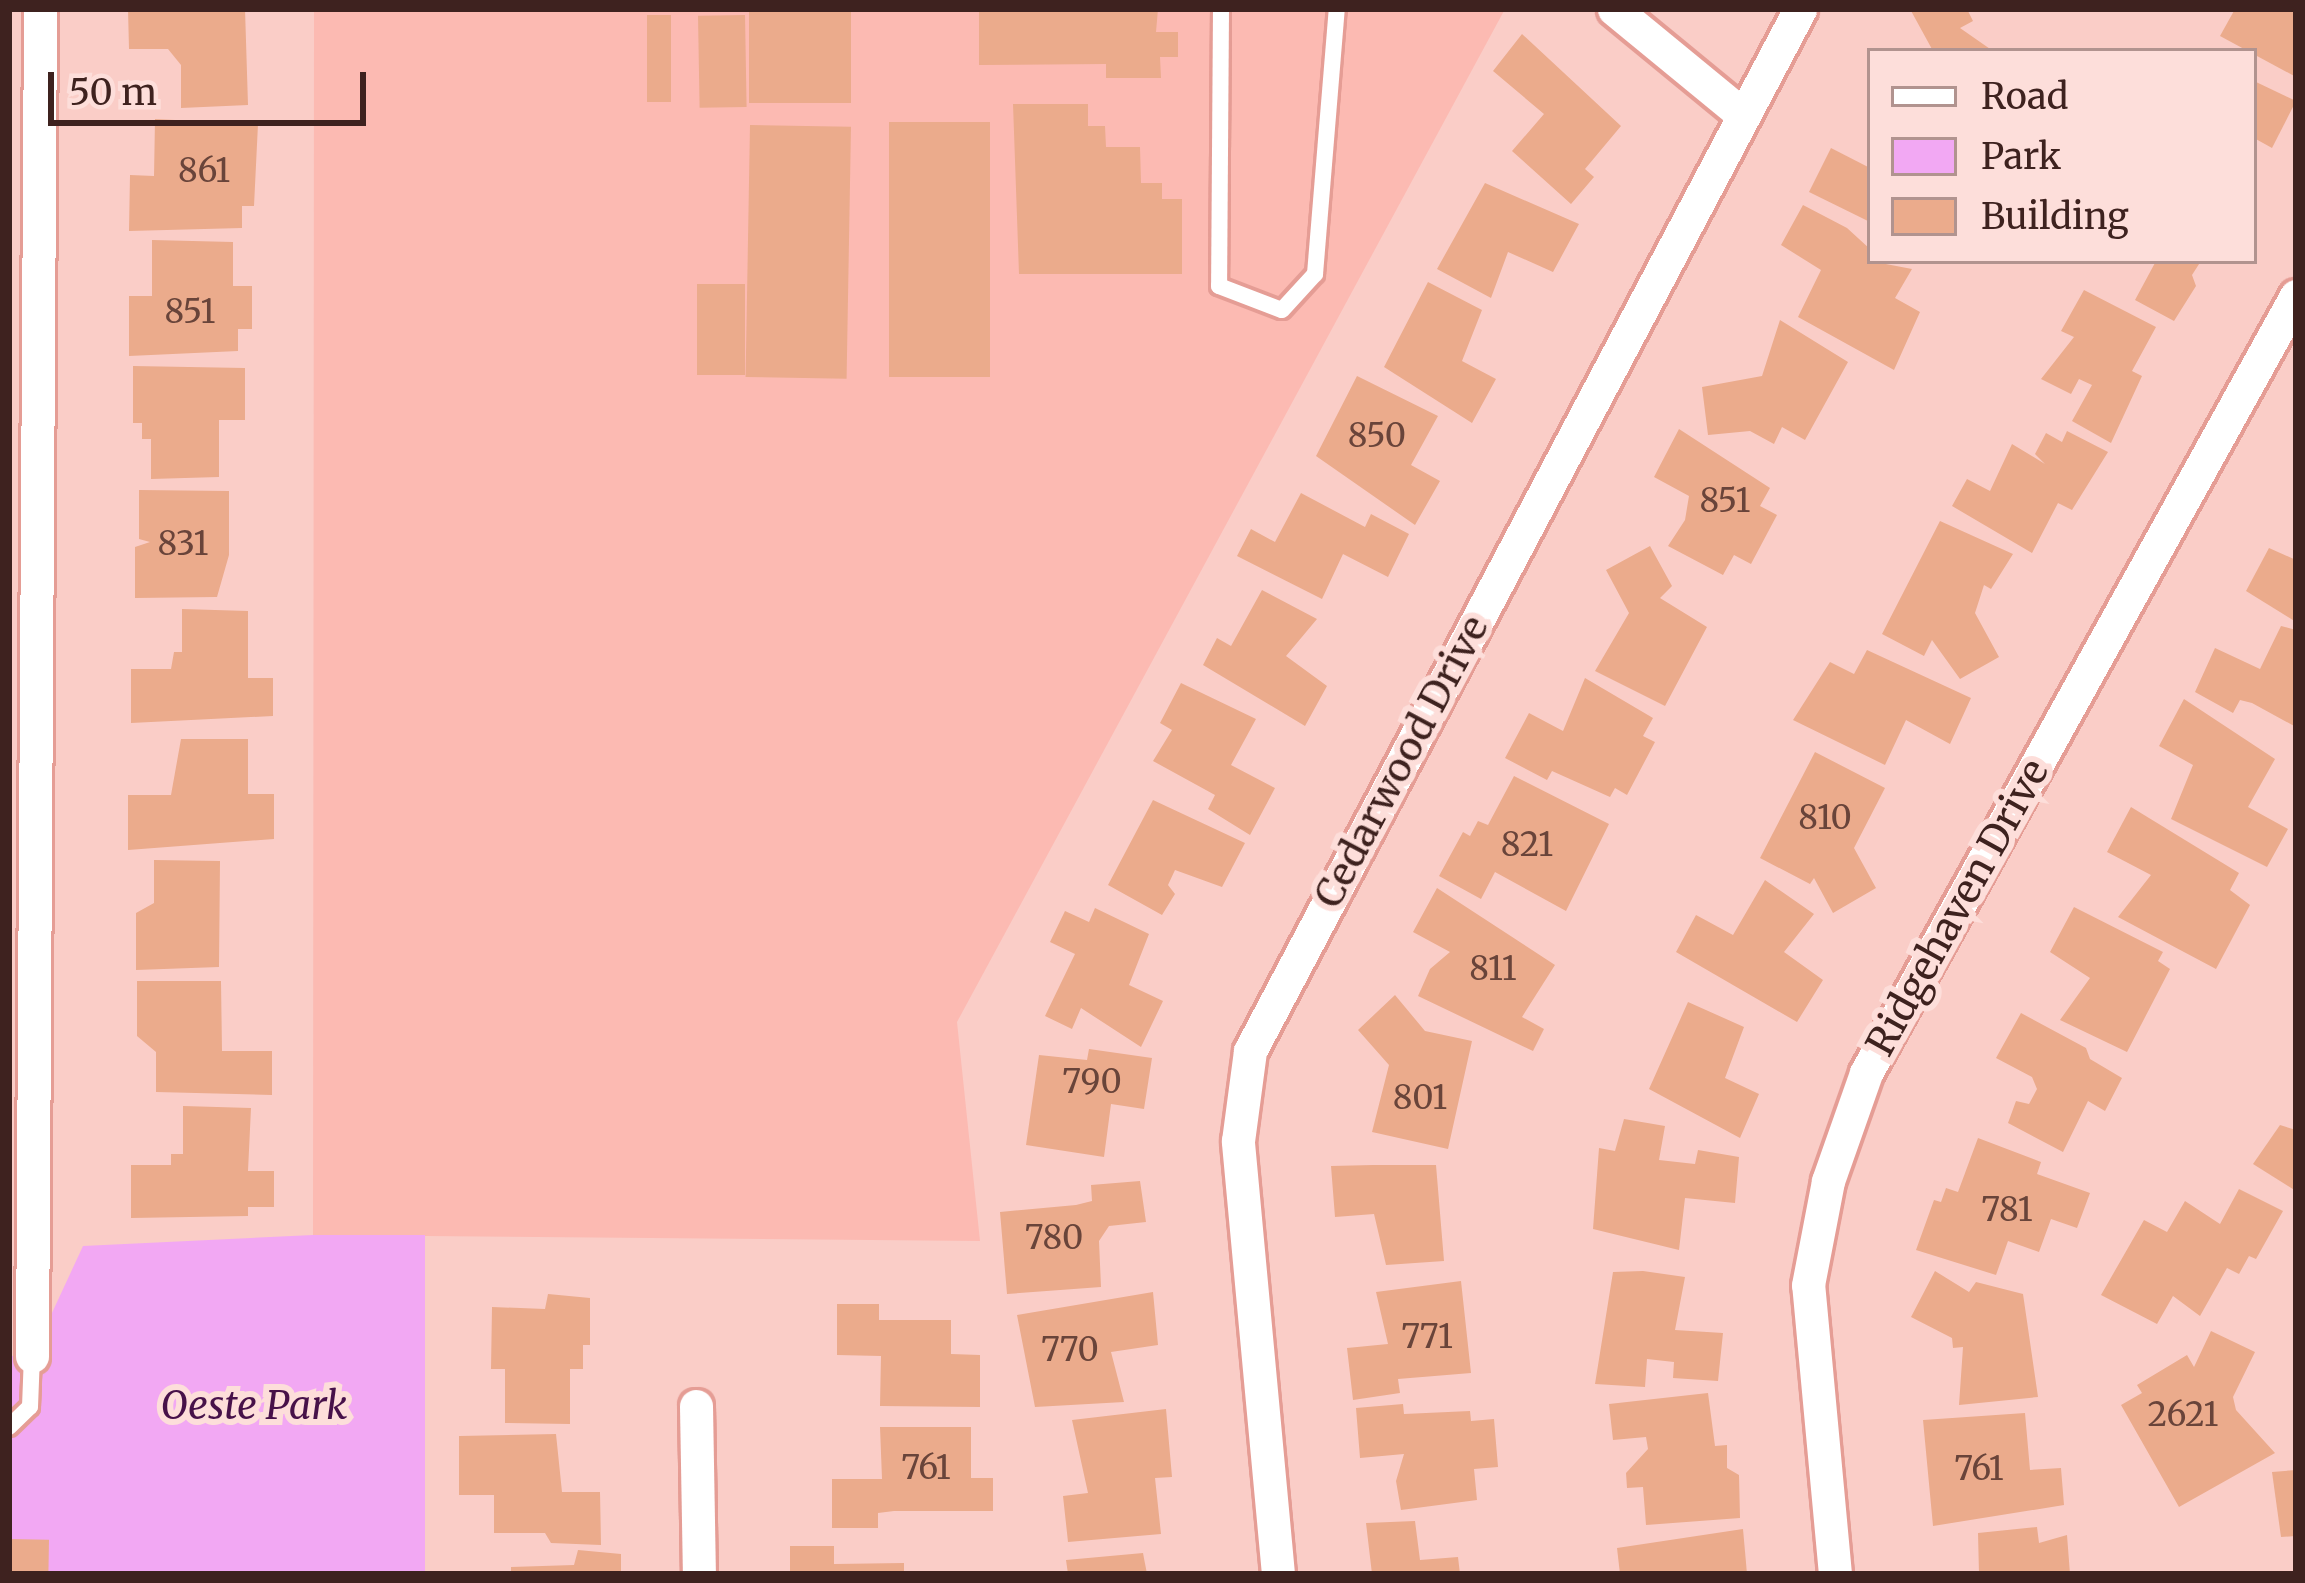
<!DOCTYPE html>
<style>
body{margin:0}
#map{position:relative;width:2305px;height:1583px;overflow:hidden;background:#facdc7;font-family:Merriweather,serif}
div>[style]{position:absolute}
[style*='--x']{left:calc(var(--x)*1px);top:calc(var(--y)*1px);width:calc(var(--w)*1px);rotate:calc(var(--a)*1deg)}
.built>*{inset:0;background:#fcbab2}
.green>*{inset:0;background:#f2a8f3}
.building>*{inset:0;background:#ebab8c;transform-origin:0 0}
.roads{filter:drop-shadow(3px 0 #e59d95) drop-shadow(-3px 0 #e59d95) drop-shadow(0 3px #e59d95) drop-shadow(0 -3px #e59d95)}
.lane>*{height:16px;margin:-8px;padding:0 8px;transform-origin:8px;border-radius:8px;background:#fff}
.street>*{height:33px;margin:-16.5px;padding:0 16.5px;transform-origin:16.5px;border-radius:16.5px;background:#fff}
span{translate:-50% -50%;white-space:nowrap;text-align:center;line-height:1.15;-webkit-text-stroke:12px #fddeda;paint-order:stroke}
.number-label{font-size:33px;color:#69443a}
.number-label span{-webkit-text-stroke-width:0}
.street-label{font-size:39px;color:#3e221f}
.park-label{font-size:39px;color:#471149;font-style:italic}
.frame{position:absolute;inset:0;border:12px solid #3e221f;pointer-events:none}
.legend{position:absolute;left:1867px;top:48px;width:390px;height:216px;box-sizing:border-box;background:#fddeda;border:3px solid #b1938f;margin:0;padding:15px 21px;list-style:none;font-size:36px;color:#3e221f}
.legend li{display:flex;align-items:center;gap:24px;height:60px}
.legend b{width:60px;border:3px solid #b1938f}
.scale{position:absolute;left:48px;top:72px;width:318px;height:54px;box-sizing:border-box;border:6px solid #3e221f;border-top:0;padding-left:15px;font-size:36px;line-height:42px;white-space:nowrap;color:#3e221f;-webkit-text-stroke:9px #fddeda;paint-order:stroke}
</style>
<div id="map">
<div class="built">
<div style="clip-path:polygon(314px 9px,1505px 9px,957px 1022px,980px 1241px,313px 1235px)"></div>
</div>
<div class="green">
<div style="clip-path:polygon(313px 1235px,425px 1235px,425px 1574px,9px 1574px,9px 1356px,32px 1356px,83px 1246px)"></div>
</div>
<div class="building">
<div style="clip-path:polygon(128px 9px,245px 9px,248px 105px,181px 108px,181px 65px,168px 49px,129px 49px)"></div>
<div style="left:749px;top:9px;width:102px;height:94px"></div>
<div style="clip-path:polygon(979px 9px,1158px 9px,1156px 32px,1178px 32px,1178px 57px,1160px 57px,1161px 78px,1106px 78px,1106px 64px,979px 65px)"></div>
<div style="clip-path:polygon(1910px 9px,1967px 9px,1973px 21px,1960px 28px,1993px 51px,1933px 51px)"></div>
<div style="clip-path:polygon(2235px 9px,2296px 9px,2296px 77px,2220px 36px)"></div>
<div style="left:647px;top:15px;width:24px;height:87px"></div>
<div style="left:745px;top:15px;width:92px;height:47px;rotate:89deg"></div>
<div style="clip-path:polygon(1522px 34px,1621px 126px,1585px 169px,1594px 177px,1571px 204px,1512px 151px,1544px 114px,1493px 71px)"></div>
<div style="clip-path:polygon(2254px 81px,2296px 101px,2272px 148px,2254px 138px)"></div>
<div style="clip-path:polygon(1013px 104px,1088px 104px,1088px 126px,1105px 126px,1106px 147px,1140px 147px,1141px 183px,1162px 183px,1162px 199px,1182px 199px,1182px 274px,1019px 274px)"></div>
<div style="clip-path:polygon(155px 119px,258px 124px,254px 206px,242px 206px,242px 228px,129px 231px,130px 175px,154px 176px)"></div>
<div style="left:889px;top:122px;width:101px;height:255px"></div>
<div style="left:750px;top:125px;width:101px;height:252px;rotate:1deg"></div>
<div style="clip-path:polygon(1831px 148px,1870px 168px,1870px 222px,1809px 192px)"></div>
<div style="clip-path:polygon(1485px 183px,1579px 224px,1553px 272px,1508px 252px,1491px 298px,1437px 269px)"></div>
<div style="clip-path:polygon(1803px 205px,1847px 228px,1870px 249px,1870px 261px,1912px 269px,1895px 298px,1920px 312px,1894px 370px,1798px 317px,1821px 270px,1781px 245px)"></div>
<div style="clip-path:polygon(152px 240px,233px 242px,233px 286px,252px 286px,252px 329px,238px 329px,238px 351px,129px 356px,129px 296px,152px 296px)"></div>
<div style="clip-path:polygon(2156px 261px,2201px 261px,2192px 275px,2196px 286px,2174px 321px,2135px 300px)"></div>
<div style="clip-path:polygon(1428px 282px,1482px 310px,1462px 361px,1496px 379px,1472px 423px,1384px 367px)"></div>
<div style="left:697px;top:284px;width:48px;height:91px"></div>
<div style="clip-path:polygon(2084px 290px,2156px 327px,2132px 371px,2142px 376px,2111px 443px,2072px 421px,2092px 385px,2079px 379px,2071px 394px,2041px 379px,2074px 337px,2061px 331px)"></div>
<div style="clip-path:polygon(1780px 320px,1848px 362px,1805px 440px,1782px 427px,1774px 444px,1750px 431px,1708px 435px,1702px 387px,1762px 376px)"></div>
<div style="clip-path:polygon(133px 366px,245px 368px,245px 420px,219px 420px,219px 477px,151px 479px,151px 439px,142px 439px,142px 423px,133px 423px)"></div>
<div style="clip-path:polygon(1357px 376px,1438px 416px,1411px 465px,1440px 481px,1415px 525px,1316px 456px)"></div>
<div style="clip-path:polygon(1679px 429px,1770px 488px,1760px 506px,1777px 515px,1751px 564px,1734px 555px,1723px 575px,1668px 546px,1685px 520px,1689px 496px,1654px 477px)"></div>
<div style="clip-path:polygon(2067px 431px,2108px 452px,2072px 510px,2058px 503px,2032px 553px,1952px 506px,1967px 479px,1990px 491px,2012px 444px,2045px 464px,2035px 454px,2046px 433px,2062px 442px)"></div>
<div style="clip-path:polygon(139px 490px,229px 491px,229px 555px,217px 597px,135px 598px,135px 547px,150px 542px,139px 539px)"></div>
<div style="clip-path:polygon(1301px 493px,1365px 527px,1371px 514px,1409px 534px,1388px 577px,1343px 554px,1322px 599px,1237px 556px,1251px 529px,1275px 542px)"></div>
<div style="clip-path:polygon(1940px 521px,2013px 554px,1991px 589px,1984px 585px,1975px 613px,1999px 657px,1960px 679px,1932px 640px,1924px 656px,1882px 634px)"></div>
<div style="clip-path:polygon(1650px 546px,1672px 586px,1660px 598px,1707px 627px,1665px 706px,1595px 671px,1629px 613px,1606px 570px)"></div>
<div style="clip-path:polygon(2269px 548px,2296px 560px,2296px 622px,2246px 591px)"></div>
<div style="clip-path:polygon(1262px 590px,1317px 619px,1286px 656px,1327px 686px,1305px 726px,1203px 665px,1217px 638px,1231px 646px)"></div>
<div style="clip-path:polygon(182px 609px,248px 611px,248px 678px,273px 678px,273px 716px,131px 723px,131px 669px,171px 669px,174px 652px,182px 652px)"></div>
<div style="clip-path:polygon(2281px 626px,2296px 630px,2296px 727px,2252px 703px,2240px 700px,2233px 713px,2195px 692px,2215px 648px,2260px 669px)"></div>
<div style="clip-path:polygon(1867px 650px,1971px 698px,1950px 744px,1906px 720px,1885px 765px,1793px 720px,1830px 662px,1854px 674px)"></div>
<div style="clip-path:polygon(1585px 678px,1653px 718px,1643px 736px,1655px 742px,1627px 795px,1615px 788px,1610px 797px,1552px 771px,1547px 780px,1505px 758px,1529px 713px,1563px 731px)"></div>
<div style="clip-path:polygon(1181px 683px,1256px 719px,1231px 765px,1275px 788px,1250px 835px,1208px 809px,1215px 795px,1153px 761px,1172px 730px,1160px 723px)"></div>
<div style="clip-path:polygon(2184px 699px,2275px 759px,2248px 807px,2288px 829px,2267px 867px,2171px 819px,2193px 765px,2159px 746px)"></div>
<div style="clip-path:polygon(181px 739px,248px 739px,248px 794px,274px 794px,274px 839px,128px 850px,128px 795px,171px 795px)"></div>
<div style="clip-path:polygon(1815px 752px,1885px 788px,1854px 848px,1876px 888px,1833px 913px,1814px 878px,1810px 884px,1760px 858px)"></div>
<div style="clip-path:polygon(1514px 776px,1609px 824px,1566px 911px,1495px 872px,1481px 899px,1439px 876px,1463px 832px,1470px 836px,1478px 821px,1488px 825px)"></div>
<div style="clip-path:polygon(1153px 800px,1245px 843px,1222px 887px,1175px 870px,1168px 885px,1175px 894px,1162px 915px,1108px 885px)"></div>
<div style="clip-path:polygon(2131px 807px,2239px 873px,2230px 890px,2250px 905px,2216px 969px,2118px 917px,2151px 875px,2107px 852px)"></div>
<div style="clip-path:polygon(154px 860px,220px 861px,219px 967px,136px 970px,136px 913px,154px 903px)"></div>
<div style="clip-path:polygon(1765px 880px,1814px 914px,1784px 952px,1823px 980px,1797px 1022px,1676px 952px,1696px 915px,1733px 935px)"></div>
<div style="clip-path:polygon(1437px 888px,1555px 965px,1522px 1017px,1544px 1029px,1533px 1051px,1418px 996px,1430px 969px,1450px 952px,1413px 932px)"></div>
<div style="clip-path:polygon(2074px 907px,2163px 952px,2158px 961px,2170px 969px,2127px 1052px,2060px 1020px,2090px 978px,2050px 952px)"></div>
<div style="clip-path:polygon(1095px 908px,1149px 934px,1129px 985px,1163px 1001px,1141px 1047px,1081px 1008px,1072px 1029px,1045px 1016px,1075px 954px,1050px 942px,1065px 911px,1089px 922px)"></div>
<div style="clip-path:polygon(137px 981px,221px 981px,222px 1051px,272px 1051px,272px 1095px,156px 1092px,156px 1052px,137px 1036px)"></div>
<div style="clip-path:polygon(1395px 995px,1425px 1031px,1472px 1041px,1448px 1149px,1372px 1132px,1389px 1065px,1358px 1030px)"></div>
<div style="clip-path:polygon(1688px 1002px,1744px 1027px,1725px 1078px,1759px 1094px,1740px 1138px,1649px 1089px)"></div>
<div style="clip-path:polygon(2021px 1013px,2086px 1048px,2090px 1059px,2122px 1078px,2105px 1111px,2088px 1101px,2063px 1152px,2008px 1123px,2016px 1101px,2029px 1104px,2037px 1089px,2032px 1077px,1996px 1058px)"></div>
<div style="clip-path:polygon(1089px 1049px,1152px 1058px,1144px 1109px,1111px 1104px,1104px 1157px,1026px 1145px,1039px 1055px,1087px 1060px)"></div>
<div style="clip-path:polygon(183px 1106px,251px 1108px,248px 1171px,274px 1171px,274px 1207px,248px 1207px,248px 1216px,131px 1218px,131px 1165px,171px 1165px,171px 1154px,183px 1154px)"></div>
<div style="clip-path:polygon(1624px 1119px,1665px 1126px,1659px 1160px,1695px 1164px,1698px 1150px,1739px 1157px,1735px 1203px,1685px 1198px,1679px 1250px,1593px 1229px,1599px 1148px,1615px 1151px)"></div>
<div style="clip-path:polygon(2280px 1125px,2296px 1130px,2296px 1191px,2253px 1164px)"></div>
<div style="clip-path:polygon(1978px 1138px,2041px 1162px,2037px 1174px,2090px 1193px,2077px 1228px,2051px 1219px,2039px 1252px,2008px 1241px,1996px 1275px,1916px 1250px,1934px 1200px,1941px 1202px,1946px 1188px,1958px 1192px)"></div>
<div style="clip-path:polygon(1373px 1165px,1436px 1165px,1444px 1261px,1386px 1265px,1374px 1214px,1335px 1217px,1331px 1166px)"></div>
<div style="clip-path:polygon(1140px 1181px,1146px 1222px,1109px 1226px,1099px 1241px,1101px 1287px,1007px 1294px,1000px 1212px,1076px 1205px,1092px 1201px,1091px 1185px)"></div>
<div style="clip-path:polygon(2239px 1189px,2283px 1211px,2256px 1259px,2249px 1256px,2239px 1274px,2227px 1268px,2200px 1316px,2173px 1296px,2157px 1324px,2101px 1295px,2144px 1220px,2167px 1232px,2185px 1201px,2220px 1224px)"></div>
<div style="clip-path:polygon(1643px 1271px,1685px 1277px,1675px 1330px,1723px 1333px,1718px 1381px,1673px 1378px,1674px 1362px,1647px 1359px,1645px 1387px,1595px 1384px,1613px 1272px)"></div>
<div style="clip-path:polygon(1935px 1271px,1969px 1292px,1976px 1282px,2023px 1294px,2038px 1397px,1959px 1405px,1963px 1347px,1953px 1348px,1952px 1338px,1911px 1317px)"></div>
<div style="clip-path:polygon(1461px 1281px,1471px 1373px,1398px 1379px,1400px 1393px,1353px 1400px,1347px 1348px,1388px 1344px,1376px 1292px)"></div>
<div style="clip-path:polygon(1153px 1292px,1158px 1345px,1111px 1352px,1124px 1402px,1035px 1407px,1017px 1315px)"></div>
<div style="clip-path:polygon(548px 1294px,590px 1298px,590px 1345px,583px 1345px,583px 1369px,570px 1369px,570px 1424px,505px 1423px,505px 1369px,491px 1369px,492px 1307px,545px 1309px)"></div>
<div style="clip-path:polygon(837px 1304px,879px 1304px,879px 1320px,951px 1320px,951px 1354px,980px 1355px,980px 1407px,880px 1406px,881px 1356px,837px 1355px)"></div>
<div style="clip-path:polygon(2211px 1331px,2255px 1352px,2233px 1397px,2236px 1410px,2275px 1453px,2179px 1507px,2121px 1405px,2142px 1393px,2137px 1385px,2187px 1355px,2194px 1367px)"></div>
<div style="clip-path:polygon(1708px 1393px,1715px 1446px,1727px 1445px,1727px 1468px,1739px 1475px,1740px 1518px,1646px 1525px,1643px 1487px,1627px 1488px,1626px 1473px,1648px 1449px,1646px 1437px,1613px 1440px,1609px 1404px)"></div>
<div style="clip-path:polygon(1403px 1404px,1404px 1414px,1470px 1411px,1471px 1421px,1494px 1419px,1498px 1467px,1474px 1469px,1477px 1500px,1401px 1510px,1396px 1481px,1404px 1454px,1360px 1458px,1356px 1408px)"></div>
<div style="clip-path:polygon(1166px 1409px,1172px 1477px,1155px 1478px,1161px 1534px,1068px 1542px,1063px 1496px,1088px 1493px,1072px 1420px)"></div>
<div style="clip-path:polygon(2025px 1413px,2030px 1470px,2061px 1468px,2064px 1505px,1933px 1526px,1923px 1420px)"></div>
<div style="clip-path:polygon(880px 1427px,971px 1427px,971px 1478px,993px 1478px,993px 1511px,894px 1511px,878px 1513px,878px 1528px,832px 1528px,832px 1479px,882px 1479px)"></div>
<div style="clip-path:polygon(556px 1434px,562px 1492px,600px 1492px,601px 1545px,551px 1543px,545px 1533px,494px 1533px,494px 1495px,459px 1495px,459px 1436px)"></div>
<div style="clip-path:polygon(2296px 1470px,2296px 1536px,2281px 1537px,2272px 1472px)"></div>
<div style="clip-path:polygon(1415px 1521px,1420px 1560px,1458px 1557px,1460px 1574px,1372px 1574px,1366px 1523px)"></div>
<div style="clip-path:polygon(2037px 1527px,2039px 1543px,2067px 1535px,2070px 1574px,1979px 1574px,1978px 1533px)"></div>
<div style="clip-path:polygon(1743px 1529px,1747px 1574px,1620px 1574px,1617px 1548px)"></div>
<div style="left:9px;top:1539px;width:40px;height:35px;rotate:1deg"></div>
<div style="clip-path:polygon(790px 1546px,834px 1546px,834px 1564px,904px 1563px,904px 1574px,790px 1574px)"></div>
<div style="clip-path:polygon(578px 1550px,621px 1554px,621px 1574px,511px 1574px,511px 1567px,574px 1565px)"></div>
<div style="clip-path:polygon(1143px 1553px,1147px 1574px,1068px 1574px,1066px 1560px)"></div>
</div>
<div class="roads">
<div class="lane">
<div style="--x:1221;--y:9;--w:277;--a:90.4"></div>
<div style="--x:1219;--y:286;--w:67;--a:20.9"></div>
<div style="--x:1282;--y:310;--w:49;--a:-47.5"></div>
<div style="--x:1315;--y:274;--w:266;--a:-85.3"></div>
<div style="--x:9;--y:1427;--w:29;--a:-44"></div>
<div style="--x:30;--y:1407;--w:51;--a:-87.8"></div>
</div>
<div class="street">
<div style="--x:1614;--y:9;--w:167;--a:39.4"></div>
<div style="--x:32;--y:1356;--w:1347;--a:-89.66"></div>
<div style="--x:696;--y:1406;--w:168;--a:89"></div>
<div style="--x:1278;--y:1574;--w:435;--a:-95.3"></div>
<div style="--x:1238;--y:1141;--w:91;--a:-82.4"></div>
<div style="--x:1250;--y:1051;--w:1178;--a:-62.17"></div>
<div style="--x:1835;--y:1574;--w:290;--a:-95.3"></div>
<div style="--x:1808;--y:1285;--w:106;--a:-79.1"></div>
<div style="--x:1828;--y:1181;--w:114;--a:-70.6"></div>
<div style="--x:1866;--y:1073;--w:888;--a:-61.04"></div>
</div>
</div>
<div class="number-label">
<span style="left:204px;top:171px">861</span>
<span style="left:190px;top:312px">851</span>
<span style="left:1377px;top:436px">850</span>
<span style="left:1725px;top:501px">851</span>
<span style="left:183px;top:544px">831</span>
<span style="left:1825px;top:818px">810</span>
<span style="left:1527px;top:845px">821</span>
<span style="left:1493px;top:969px">811</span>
<span style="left:1092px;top:1082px">790</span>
<span style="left:1420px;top:1098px">801</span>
<span style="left:2007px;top:1210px">781</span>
<span style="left:1054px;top:1238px">780</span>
<span style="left:1427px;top:1337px">771</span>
<span style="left:1070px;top:1350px">770</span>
<span style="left:2183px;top:1415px">2621</span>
<span style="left:926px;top:1468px">761</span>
<span style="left:1979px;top:1469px">761</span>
</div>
<div class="street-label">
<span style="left:1402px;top:762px;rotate:-62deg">Cedarwood Drive</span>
<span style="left:1958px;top:908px;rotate:-61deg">Ridgehaven Drive</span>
</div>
<div class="park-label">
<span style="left:254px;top:1406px">Oeste Park</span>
</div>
<div class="frame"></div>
<ul class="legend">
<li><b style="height:15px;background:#fff"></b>Road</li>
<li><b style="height:33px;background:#f2a8f3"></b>Park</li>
<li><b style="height:33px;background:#ebab8c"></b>Building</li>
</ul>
<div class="scale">50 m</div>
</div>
